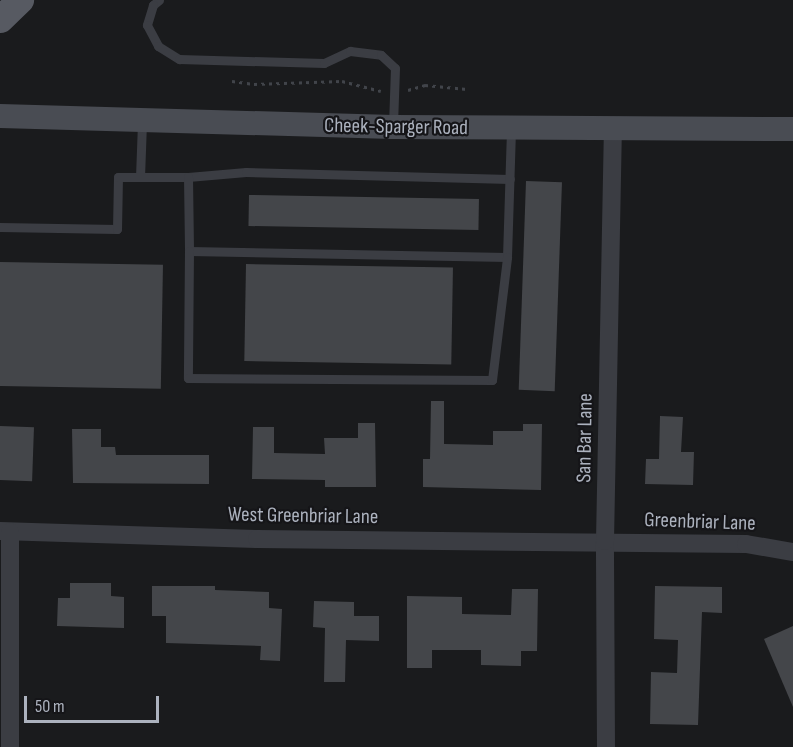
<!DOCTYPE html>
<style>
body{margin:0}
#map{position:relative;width:793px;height:747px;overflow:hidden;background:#1a1b1d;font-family:"Sofia Sans Condensed",sans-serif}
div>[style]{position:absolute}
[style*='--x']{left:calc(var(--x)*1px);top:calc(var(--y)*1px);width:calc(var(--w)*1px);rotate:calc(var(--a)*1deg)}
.building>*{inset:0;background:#44464a;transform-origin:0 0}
.path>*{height:3px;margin-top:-1.5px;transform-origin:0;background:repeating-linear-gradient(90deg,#41444a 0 3px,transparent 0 7.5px)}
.service>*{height:9px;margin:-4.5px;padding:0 4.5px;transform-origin:4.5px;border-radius:4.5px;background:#3b3d43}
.minor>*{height:18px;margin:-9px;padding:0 9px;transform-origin:9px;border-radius:9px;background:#3b3d43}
.secondary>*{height:24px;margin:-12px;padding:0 12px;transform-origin:12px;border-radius:12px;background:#494c53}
.primary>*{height:27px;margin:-13.5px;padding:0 13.5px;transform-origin:13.5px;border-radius:13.5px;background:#575a62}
span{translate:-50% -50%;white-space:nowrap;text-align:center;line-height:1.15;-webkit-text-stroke:4.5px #151518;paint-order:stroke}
.street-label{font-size:21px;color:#acb2be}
.scale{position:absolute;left:24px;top:696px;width:135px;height:27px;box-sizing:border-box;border:3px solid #acb2be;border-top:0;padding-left:8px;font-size:18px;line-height:21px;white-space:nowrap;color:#acb2be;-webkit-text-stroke:4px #151518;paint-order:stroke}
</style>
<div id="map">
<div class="building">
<div style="left:526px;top:181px;width:36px;height:209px;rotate:2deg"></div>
<div style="left:249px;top:195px;width:230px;height:31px;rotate:1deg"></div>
<div style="left:0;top:262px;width:163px;height:124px;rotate:1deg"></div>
<div style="left:246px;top:264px;width:207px;height:97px;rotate:1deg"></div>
<div style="clip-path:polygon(431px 401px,444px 401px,444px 444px,493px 445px,493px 431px,523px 431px,523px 424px,542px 424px,541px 490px,423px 487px,423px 459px,430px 459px)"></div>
<div style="clip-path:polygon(660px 416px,683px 417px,681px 452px,694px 452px,693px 485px,645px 484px,646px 459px,659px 459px)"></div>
<div style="clip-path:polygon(358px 423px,375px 423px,376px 487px,325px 487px,325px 480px,252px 479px,253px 427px,274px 427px,274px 453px,325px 454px,324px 438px,358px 438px)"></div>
<div style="left:0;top:426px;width:34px;height:54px;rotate:2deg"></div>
<div style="clip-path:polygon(72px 429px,101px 429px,101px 447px,115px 447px,116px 455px,209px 455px,209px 484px,73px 483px)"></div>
<div style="clip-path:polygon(70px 583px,111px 583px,111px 596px,124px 597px,124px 628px,57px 626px,58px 598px,70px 598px)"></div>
<div style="clip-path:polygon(152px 586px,215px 586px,215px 590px,269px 592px,269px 608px,282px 609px,280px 661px,260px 660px,261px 646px,166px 643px,166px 616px,152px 616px)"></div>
<div style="clip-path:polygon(655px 586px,722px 587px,722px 613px,702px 612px,698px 725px,650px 724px,651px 672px,677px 673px,678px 640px,654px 639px)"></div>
<div style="clip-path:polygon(512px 589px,538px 589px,537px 651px,521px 651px,521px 666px,481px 665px,481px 650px,432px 650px,432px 668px,407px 668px,407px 596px,462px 597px,462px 614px,511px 615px)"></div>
<div style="clip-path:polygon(314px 601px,354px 602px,354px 616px,379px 616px,379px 641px,346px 640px,345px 682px,324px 682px,325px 628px,313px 627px)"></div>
<div style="clip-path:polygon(793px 626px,793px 707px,764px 639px)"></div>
</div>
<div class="path">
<div style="--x:232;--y:81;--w:22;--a:8"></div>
<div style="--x:254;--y:84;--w:88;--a:-2"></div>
<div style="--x:342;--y:81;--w:40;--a:14.4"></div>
<div style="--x:408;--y:90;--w:18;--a:-16"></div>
<div style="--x:425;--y:85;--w:42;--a:5.4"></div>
</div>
<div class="service">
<div style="--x:159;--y:0;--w:8;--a:140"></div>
<div style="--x:153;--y:5;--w:21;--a:107"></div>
<div style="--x:147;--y:25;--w:24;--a:62"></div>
<div style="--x:158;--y:46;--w:25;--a:32"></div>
<div style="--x:179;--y:59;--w:145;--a:1.6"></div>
<div style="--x:324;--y:63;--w:29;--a:-25"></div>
<div style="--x:350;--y:51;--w:31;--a:7"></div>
<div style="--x:381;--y:55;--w:19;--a:43"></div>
<div style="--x:395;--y:68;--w:57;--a:92"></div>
<div style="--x:140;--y:177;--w:55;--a:-87.9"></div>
<div style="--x:188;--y:177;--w:58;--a:-4.9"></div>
<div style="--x:246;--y:172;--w:264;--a:1.5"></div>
<div style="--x:0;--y:227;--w:117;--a:1"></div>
<div style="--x:117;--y:229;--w:52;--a:-88.9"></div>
<div style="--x:118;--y:177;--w:70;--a:0"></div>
<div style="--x:188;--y:177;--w:74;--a:89.2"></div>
<div style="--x:189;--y:251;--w:318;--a:1.1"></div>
<div style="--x:507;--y:257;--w:129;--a:-88.2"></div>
<div style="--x:189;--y:251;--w:127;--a:90.5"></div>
<div style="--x:188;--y:378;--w:304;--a:0.4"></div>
<div style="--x:492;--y:380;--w:124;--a:-83"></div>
</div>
<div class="minor">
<div style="--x:0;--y:531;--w:257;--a:1.8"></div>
<div style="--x:257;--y:539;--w:489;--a:0.6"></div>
<div style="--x:746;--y:544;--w:48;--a:9.7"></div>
<div style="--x:10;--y:532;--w:215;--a:90"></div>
<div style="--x:606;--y:747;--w:206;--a:-90.3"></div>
<div style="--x:605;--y:541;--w:412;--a:-88.9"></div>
</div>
<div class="secondary">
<div style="--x:0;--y:116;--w:393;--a:1.6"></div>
<div style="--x:393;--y:127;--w:400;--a:0.3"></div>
</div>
<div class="primary">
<div style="--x:0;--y:19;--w:28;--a:-44"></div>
</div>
<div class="street-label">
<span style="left:396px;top:127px;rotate:1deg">Cheek-Sparger Road</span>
<span style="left:585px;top:438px;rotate:-89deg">San Bar Lane</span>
<span style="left:303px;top:516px;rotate:1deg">West Greenbriar Lane</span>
<span style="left:700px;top:522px;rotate:2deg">Greenbriar Lane</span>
</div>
<div class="scale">50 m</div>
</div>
